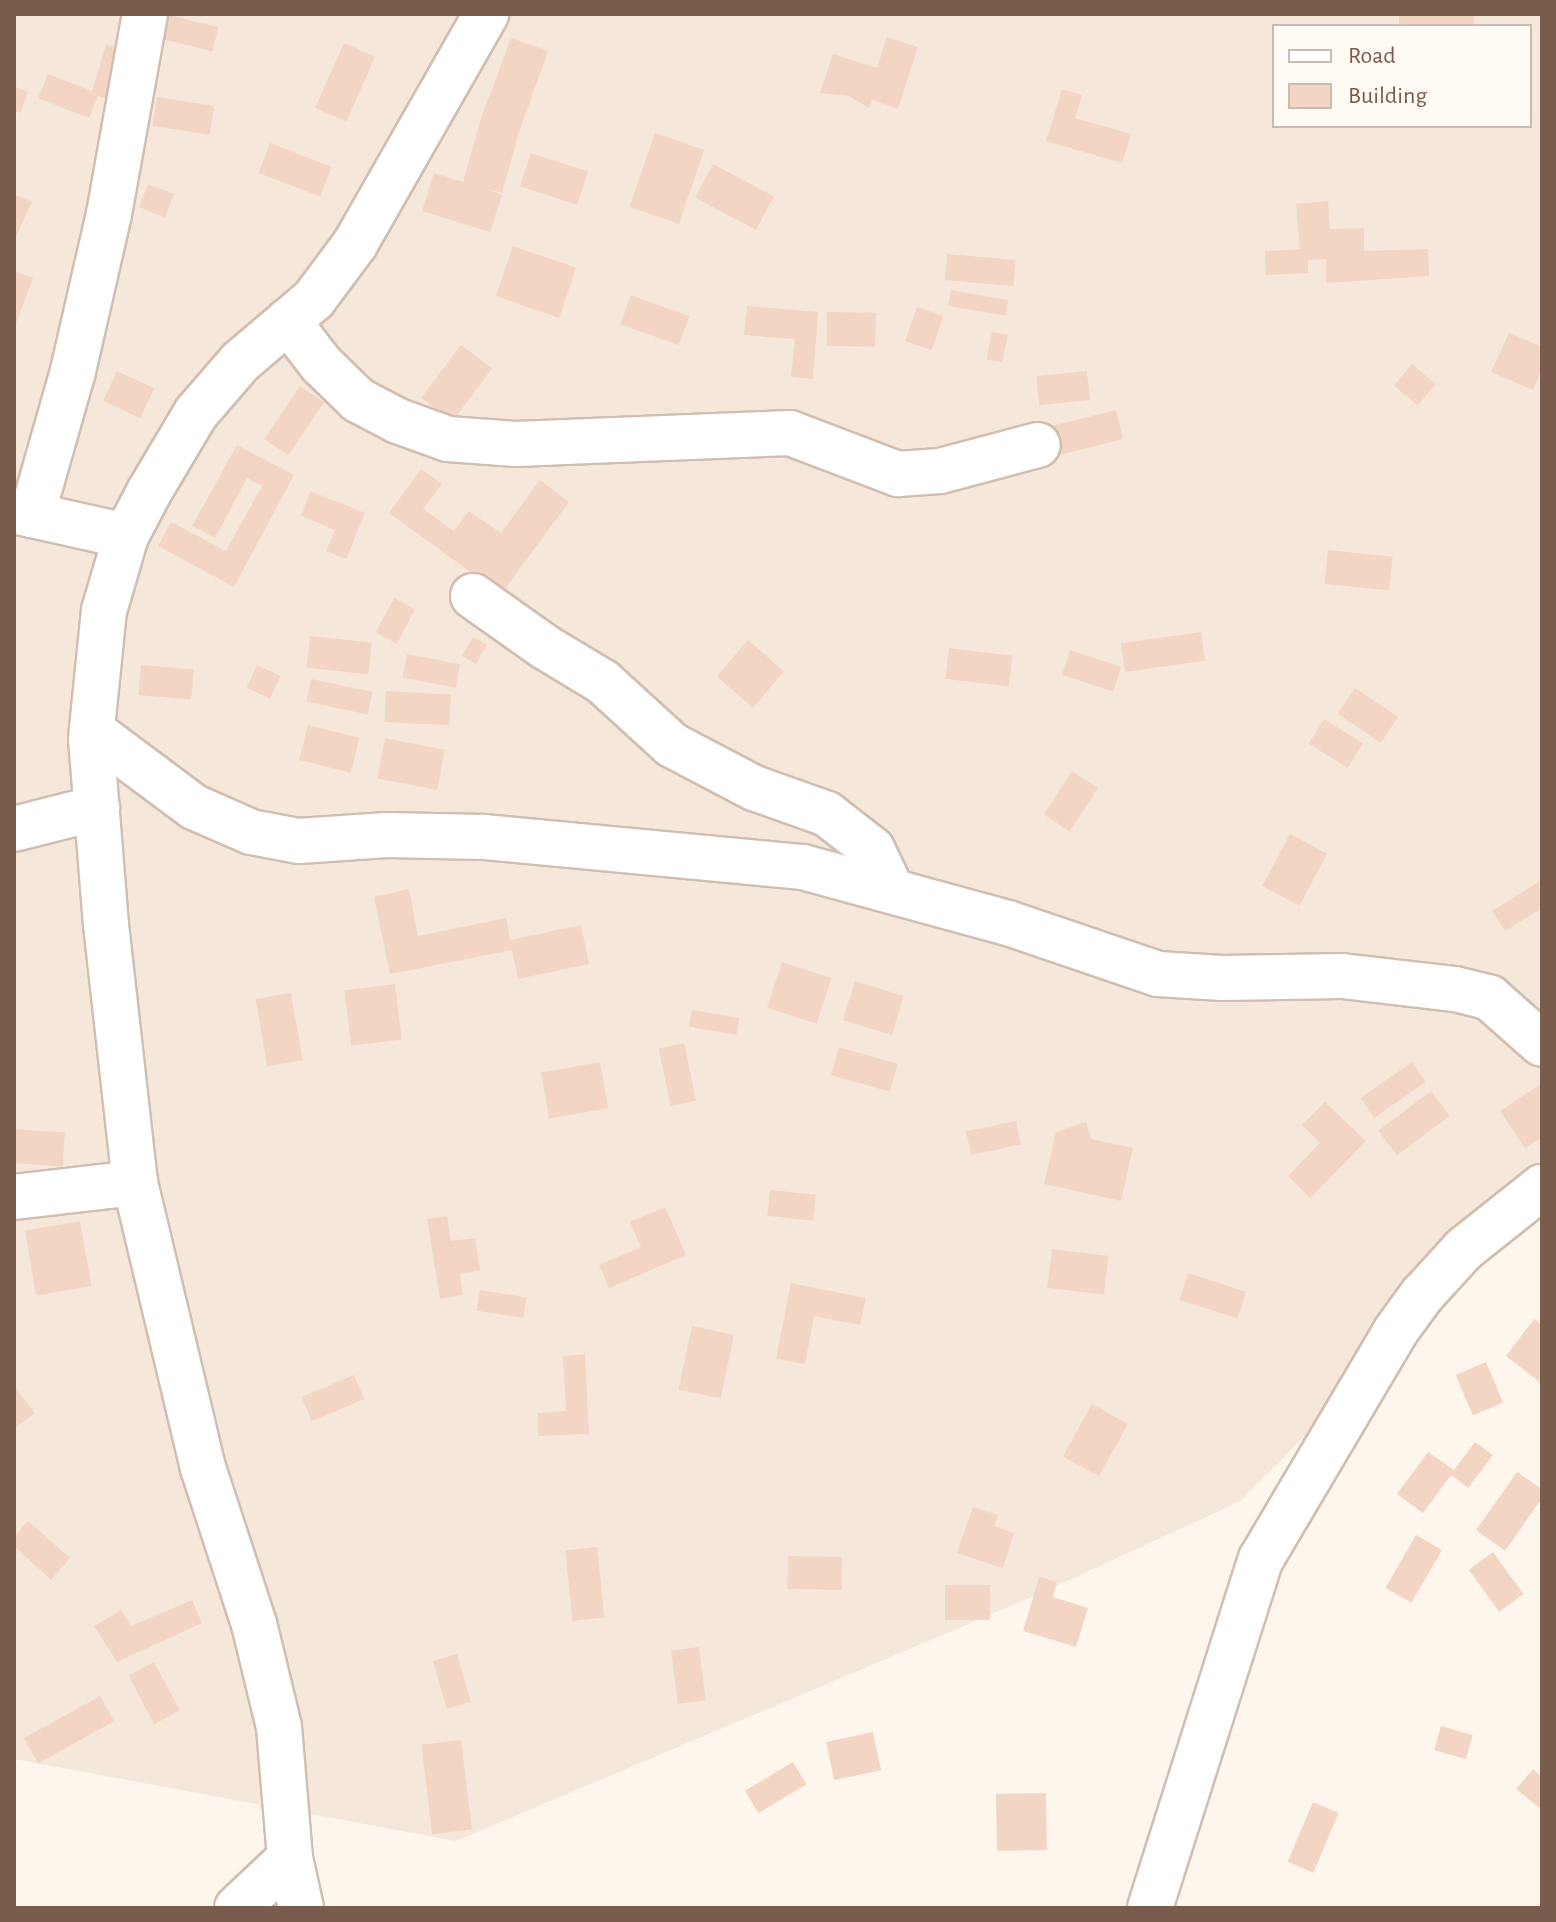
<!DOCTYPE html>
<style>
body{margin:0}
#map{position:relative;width:1556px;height:1922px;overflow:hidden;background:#fdf6ec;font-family:"Alegreya Sans",sans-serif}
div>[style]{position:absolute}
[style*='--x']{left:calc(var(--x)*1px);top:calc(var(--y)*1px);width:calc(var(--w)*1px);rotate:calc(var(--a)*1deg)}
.residential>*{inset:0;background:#f5e8da}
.building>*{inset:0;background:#f3d5c3;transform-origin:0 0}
.roads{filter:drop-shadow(2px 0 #d1beb0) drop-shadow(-2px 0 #d1beb0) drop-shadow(0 2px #d1beb0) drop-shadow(0 -2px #d1beb0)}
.minor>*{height:44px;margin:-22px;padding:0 22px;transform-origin:22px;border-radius:22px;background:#fff}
span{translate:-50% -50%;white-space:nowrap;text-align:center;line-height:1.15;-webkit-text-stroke:6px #fffaf3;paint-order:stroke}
.frame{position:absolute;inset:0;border:16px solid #7a5c4d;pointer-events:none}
.legend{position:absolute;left:1272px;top:24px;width:260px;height:104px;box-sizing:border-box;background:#fffaf3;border:2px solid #cabbb1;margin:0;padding:10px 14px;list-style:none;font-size:24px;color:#7a5c4d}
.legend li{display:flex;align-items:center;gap:16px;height:40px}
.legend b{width:40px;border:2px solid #cabbb1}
</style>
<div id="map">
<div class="residential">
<div style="clip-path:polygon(evenodd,14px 14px,1542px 14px,1542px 1194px,1241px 1501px,1032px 1597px,456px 1841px,14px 1759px,14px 14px,1274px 26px,1530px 26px,1530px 126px,1274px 126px,1274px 26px)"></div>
</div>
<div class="building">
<div style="left:165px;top:14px;width:55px;height:25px;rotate:14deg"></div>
<div style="left:1399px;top:14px;width:75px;height:12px"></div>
<div style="clip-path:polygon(887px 37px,918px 47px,898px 109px,872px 100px,869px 108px,849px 96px,820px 93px,833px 54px,877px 68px)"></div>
<div style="clip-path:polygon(511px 38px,548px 51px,519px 132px,502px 193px,483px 188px,502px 195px,490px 232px,422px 211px,434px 173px,463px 182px,481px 118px)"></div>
<div style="left:344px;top:43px;width:34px;height:71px;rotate:24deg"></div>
<div style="clip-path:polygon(106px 45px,126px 50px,111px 100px,98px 96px,89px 118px,38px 98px,48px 74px,92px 91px)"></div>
<div style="clip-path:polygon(14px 86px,28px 92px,20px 113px,14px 111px)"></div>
<div style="clip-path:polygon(1062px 89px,1082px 95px,1075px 118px,1131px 134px,1122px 163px,1046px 141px)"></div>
<div style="left:157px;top:97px;width:58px;height:29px;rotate:9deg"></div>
<div style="left:655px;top:133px;width:52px;height:78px;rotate:19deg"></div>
<div style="left:270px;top:143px;width:66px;height:32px;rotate:21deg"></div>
<div style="left:531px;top:153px;width:60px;height:35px;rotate:18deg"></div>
<div style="left:713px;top:164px;width:69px;height:38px;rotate:28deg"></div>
<div style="left:148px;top:184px;width:28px;height:25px;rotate:21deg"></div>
<div style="clip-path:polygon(14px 194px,32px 202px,14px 241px)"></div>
<div style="clip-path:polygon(1328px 201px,1330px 229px,1364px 228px,1364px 251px,1428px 249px,1429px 276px,1326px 283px,1326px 259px,1308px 260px,1308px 273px,1266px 275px,1265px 251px,1300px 249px,1296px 204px)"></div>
<div style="left:513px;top:246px;width:67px;height:53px;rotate:19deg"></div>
<div style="left:947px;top:254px;width:69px;height:26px;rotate:5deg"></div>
<div style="clip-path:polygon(14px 271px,33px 278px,16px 323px,14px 323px)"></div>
<div style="left:951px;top:290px;width:58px;height:16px;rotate:10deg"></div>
<div style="left:631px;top:295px;width:62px;height:31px;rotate:20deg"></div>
<div style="clip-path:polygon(747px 306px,818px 312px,813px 379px,791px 377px,795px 339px,744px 335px)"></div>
<div style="left:917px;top:307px;width:28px;height:36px;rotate:19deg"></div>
<div style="left:827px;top:312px;width:49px;height:34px;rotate:1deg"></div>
<div style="left:992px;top:332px;width:16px;height:28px;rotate:11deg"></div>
<div style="clip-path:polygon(1509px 333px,1542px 347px,1542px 368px,1533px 390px,1491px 372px)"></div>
<div style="left:461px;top:345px;width:39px;height:66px;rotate:37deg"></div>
<div style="left:1412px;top:364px;width:31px;height:28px;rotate:40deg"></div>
<div style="left:117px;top:371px;width:41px;height:33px;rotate:25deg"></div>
<div style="left:1087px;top:371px;width:29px;height:51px;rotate:84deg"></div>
<div style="left:300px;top:386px;width:29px;height:64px;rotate:34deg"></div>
<div style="left:1116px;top:410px;width:30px;height:65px;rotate:76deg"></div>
<div style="clip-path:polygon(237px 445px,294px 475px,234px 587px,158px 546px,171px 522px,226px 551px,262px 486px,247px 478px,215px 538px,192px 526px)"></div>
<div style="clip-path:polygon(421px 469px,442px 484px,423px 509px,454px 531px,469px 511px,501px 533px,540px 480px,569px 502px,501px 594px,389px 513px)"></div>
<div style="clip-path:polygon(310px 491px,365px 513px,346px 559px,326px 551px,335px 530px,301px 516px)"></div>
<div style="left:1328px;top:550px;width:65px;height:34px;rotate:6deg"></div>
<div style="left:394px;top:598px;width:24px;height:39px;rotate:28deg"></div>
<div style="left:1201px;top:632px;width:29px;height:81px;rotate:82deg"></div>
<div style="left:310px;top:636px;width:62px;height:32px;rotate:6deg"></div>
<div style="left:473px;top:637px;width:16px;height:22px;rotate:30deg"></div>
<div style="left:748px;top:640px;width:48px;height:48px;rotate:41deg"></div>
<div style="left:949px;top:648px;width:64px;height:31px;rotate:7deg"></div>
<div style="left:1070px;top:650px;width:54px;height:26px;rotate:18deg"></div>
<div style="left:407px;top:654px;width:54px;height:24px;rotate:11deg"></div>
<div style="left:141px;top:665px;width:53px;height:30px;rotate:5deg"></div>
<div style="left:257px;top:665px;width:26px;height:25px;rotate:25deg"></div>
<div style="left:311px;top:679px;width:63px;height:23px;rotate:12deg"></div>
<div style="left:1355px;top:688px;width:52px;height:31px;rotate:34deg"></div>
<div style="left:386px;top:691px;width:65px;height:31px;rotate:3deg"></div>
<div style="left:1324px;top:719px;width:46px;height:29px;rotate:32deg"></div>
<div style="left:308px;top:725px;width:53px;height:36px;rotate:14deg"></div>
<div style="left:385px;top:738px;width:61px;height:41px;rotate:11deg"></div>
<div style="left:1072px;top:771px;width:31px;height:52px;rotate:33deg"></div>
<div style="left:1290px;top:834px;width:42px;height:59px;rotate:28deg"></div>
<div style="clip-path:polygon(1539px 882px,1542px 908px,1505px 931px,1492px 911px)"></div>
<div style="clip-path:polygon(409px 889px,418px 936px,506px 918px,510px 940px,581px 925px,589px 964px,518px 979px,512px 950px,390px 974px,374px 897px)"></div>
<div style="left:782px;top:962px;width:52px;height:48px;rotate:18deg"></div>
<div style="left:855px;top:981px;width:51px;height:41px;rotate:17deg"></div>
<div style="left:395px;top:984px;width:56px;height:51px;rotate:83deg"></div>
<div style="left:291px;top:993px;width:68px;height:36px;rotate:80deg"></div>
<div style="left:692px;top:1010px;width:48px;height:17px;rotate:10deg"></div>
<div style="left:684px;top:1043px;width:59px;height:26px;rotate:78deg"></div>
<div style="left:839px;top:1047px;width:61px;height:29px;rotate:16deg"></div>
<div style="left:600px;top:1062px;width:47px;height:60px;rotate:80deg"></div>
<div style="left:1412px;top:1062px;width:24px;height:63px;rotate:55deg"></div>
<div style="clip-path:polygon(1542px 1083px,1542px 1137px,1525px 1148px,1500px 1111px)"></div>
<div style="left:1431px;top:1091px;width:31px;height:66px;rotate:53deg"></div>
<div style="clip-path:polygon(1325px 1102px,1366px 1141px,1310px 1198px,1288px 1176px,1320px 1143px,1302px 1125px)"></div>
<div style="left:1016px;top:1121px;width:24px;height:51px;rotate:78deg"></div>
<div style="clip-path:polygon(1086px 1122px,1091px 1139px,1133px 1148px,1121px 1201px,1044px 1184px,1056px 1132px)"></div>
<div style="left:14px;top:1129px;width:51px;height:34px;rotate:4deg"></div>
<div style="left:770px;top:1190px;width:46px;height:26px;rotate:6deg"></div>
<div style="clip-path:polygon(665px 1207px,686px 1255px,609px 1288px,599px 1265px,641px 1247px,630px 1222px)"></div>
<div style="clip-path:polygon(447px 1216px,451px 1241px,475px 1238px,480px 1270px,460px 1274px,463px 1295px,440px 1299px,427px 1219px)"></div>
<div style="left:80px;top:1221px;width:66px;height:56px;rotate:80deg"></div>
<div style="left:1052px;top:1249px;width:57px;height:39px;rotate:7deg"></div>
<div style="left:1188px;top:1273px;width:61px;height:28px;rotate:18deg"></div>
<div style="clip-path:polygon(791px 1283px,866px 1298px,860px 1325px,814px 1316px,805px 1364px,776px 1359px)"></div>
<div style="left:480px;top:1290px;width:47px;height:21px;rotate:9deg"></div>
<div style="clip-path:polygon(1534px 1319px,1542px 1325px,1542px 1384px,1506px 1356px)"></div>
<div style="left:692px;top:1326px;width:43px;height:65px;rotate:12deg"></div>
<div style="clip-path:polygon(585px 1354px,589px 1434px,538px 1436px,538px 1413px,566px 1411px,563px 1356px)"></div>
<div style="left:1486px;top:1362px;width:44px;height:33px;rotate:67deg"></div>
<div style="left:354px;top:1375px;width:26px;height:57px;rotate:67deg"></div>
<div style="clip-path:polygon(14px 1386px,35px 1413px,14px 1429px)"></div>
<div style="left:1092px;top:1404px;width:41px;height:60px;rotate:29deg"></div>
<div style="clip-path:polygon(1475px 1442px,1493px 1455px,1468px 1488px,1451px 1475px,1423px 1513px,1397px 1494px,1428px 1452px,1454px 1470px)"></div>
<div style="clip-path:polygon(1517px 1472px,1542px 1489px,1542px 1498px,1505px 1551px,1476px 1530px)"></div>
<div style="clip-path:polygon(973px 1507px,998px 1515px,994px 1526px,1014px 1533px,1003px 1568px,957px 1553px)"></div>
<div style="clip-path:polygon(28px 1521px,70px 1558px,51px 1580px,14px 1546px,14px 1537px)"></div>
<div style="left:1416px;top:1535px;width:30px;height:61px;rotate:30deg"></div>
<div style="left:597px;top:1547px;width:71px;height:32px;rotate:84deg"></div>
<div style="left:1493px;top:1552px;width:52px;height:30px;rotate:54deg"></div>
<div style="left:788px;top:1556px;width:54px;height:33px;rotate:1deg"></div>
<div style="clip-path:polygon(1039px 1577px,1057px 1582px,1053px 1597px,1088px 1608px,1076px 1647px,1023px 1631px)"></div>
<div style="left:945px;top:1585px;width:45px;height:35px"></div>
<div style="clip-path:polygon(192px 1600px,202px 1623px,117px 1662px,94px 1626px,121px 1610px,131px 1626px)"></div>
<div style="left:699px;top:1647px;width:54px;height:28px;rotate:83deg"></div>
<div style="left:457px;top:1654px;width:50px;height:25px;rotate:74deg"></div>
<div style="left:154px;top:1662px;width:55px;height:29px;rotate:62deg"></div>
<div style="left:100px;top:1696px;width:29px;height:87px;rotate:61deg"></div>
<div style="left:1441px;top:1726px;width:33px;height:25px;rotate:16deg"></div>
<div style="left:873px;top:1732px;width:39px;height:48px;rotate:78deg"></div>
<div style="left:461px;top:1740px;width:90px;height:40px;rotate:83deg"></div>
<div style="left:793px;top:1762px;width:26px;height:56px;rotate:59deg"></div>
<div style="clip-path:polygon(1533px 1769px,1542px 1777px,1542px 1810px,1516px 1789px)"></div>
<div style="left:1046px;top:1793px;width:57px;height:50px;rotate:89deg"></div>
<div style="left:1313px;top:1802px;width:28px;height:65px;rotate:23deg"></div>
</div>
<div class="roads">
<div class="minor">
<div style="--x:288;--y:321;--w:54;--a:52.5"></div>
<div style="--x:321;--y:364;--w:52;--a:44.2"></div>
<div style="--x:358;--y:400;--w:45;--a:27.7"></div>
<div style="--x:398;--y:421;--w:53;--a:19.8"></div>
<div style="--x:448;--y:439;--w:68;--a:4.2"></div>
<div style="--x:516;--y:444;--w:274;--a:-2.3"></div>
<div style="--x:790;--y:433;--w:116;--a:20.8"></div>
<div style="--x:898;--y:474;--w:42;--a:-4.1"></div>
<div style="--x:940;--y:471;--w:101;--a:-14.9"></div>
<div style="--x:14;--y:511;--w:115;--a:12.6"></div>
<div style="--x:32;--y:515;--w:150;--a:-74.1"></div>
<div style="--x:73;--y:371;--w:161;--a:-77.1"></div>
<div style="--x:109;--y:214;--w:203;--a:-79.8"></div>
<div style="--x:473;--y:596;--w:88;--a:35.3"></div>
<div style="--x:545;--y:647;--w:68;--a:31.1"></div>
<div style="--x:603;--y:682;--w:93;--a:42.4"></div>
<div style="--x:672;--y:745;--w:93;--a:27.7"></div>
<div style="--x:754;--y:788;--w:77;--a:19.6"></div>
<div style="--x:827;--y:814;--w:57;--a:37.9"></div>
<div style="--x:872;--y:849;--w:44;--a:64.6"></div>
<div style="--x:92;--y:731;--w:127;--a:36.7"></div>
<div style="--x:194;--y:807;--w:62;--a:23.7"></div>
<div style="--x:251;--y:832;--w:49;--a:10.6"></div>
<div style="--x:299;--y:841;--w:88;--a:-3.9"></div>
<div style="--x:387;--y:835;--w:97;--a:1.2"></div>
<div style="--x:484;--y:837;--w:320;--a:5.4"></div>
<div style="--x:803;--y:867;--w:213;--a:15.3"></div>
<div style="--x:1008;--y:923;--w:158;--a:18.8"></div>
<div style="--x:1158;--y:974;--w:65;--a:3.5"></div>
<div style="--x:1223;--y:978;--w:119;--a:-1"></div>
<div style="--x:1342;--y:976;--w:114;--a:6.6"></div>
<div style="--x:1455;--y:989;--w:36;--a:14"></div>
<div style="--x:1490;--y:998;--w:69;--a:41.5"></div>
<div style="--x:14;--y:829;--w:86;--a:-14.2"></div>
<div style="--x:14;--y:1197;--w:122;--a:-6.6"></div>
<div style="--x:237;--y:1908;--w:73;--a:-43.3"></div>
<div style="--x:301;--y:1908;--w:51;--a:-102.4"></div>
<div style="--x:290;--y:1858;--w:131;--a:-94.8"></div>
<div style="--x:279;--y:1727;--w:106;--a:-103.6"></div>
<div style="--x:254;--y:1624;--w:164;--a:-108.1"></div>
<div style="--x:203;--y:1468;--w:293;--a:-103.4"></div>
<div style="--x:135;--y:1183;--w:260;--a:-96.4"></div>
<div style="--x:106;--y:925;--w:188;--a:-94.6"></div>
<div style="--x:91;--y:738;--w:128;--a:-84.2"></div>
<div style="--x:104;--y:611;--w:78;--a:-73.7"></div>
<div style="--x:126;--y:536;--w:50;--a:-62.4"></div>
<div style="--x:149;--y:492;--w:92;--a:-59.3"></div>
<div style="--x:196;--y:413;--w:67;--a:-49.2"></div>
<div style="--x:240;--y:362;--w:97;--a:-40.4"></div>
<div style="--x:314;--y:299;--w:69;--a:-53.3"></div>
<div style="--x:355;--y:244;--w:265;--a:-60.3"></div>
<div style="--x:1150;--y:1908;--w:366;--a:-72.4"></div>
<div style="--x:1261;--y:1559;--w:264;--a:-59.4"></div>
<div style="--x:1395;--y:1332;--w:46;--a:-53.9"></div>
<div style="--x:1422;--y:1295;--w:62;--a:-47.6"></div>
<div style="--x:1464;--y:1249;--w:100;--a:-38.5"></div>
</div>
</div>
<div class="frame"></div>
<ul class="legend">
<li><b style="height:10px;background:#fff"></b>Road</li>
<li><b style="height:22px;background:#f3d5c3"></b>Building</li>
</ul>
</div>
